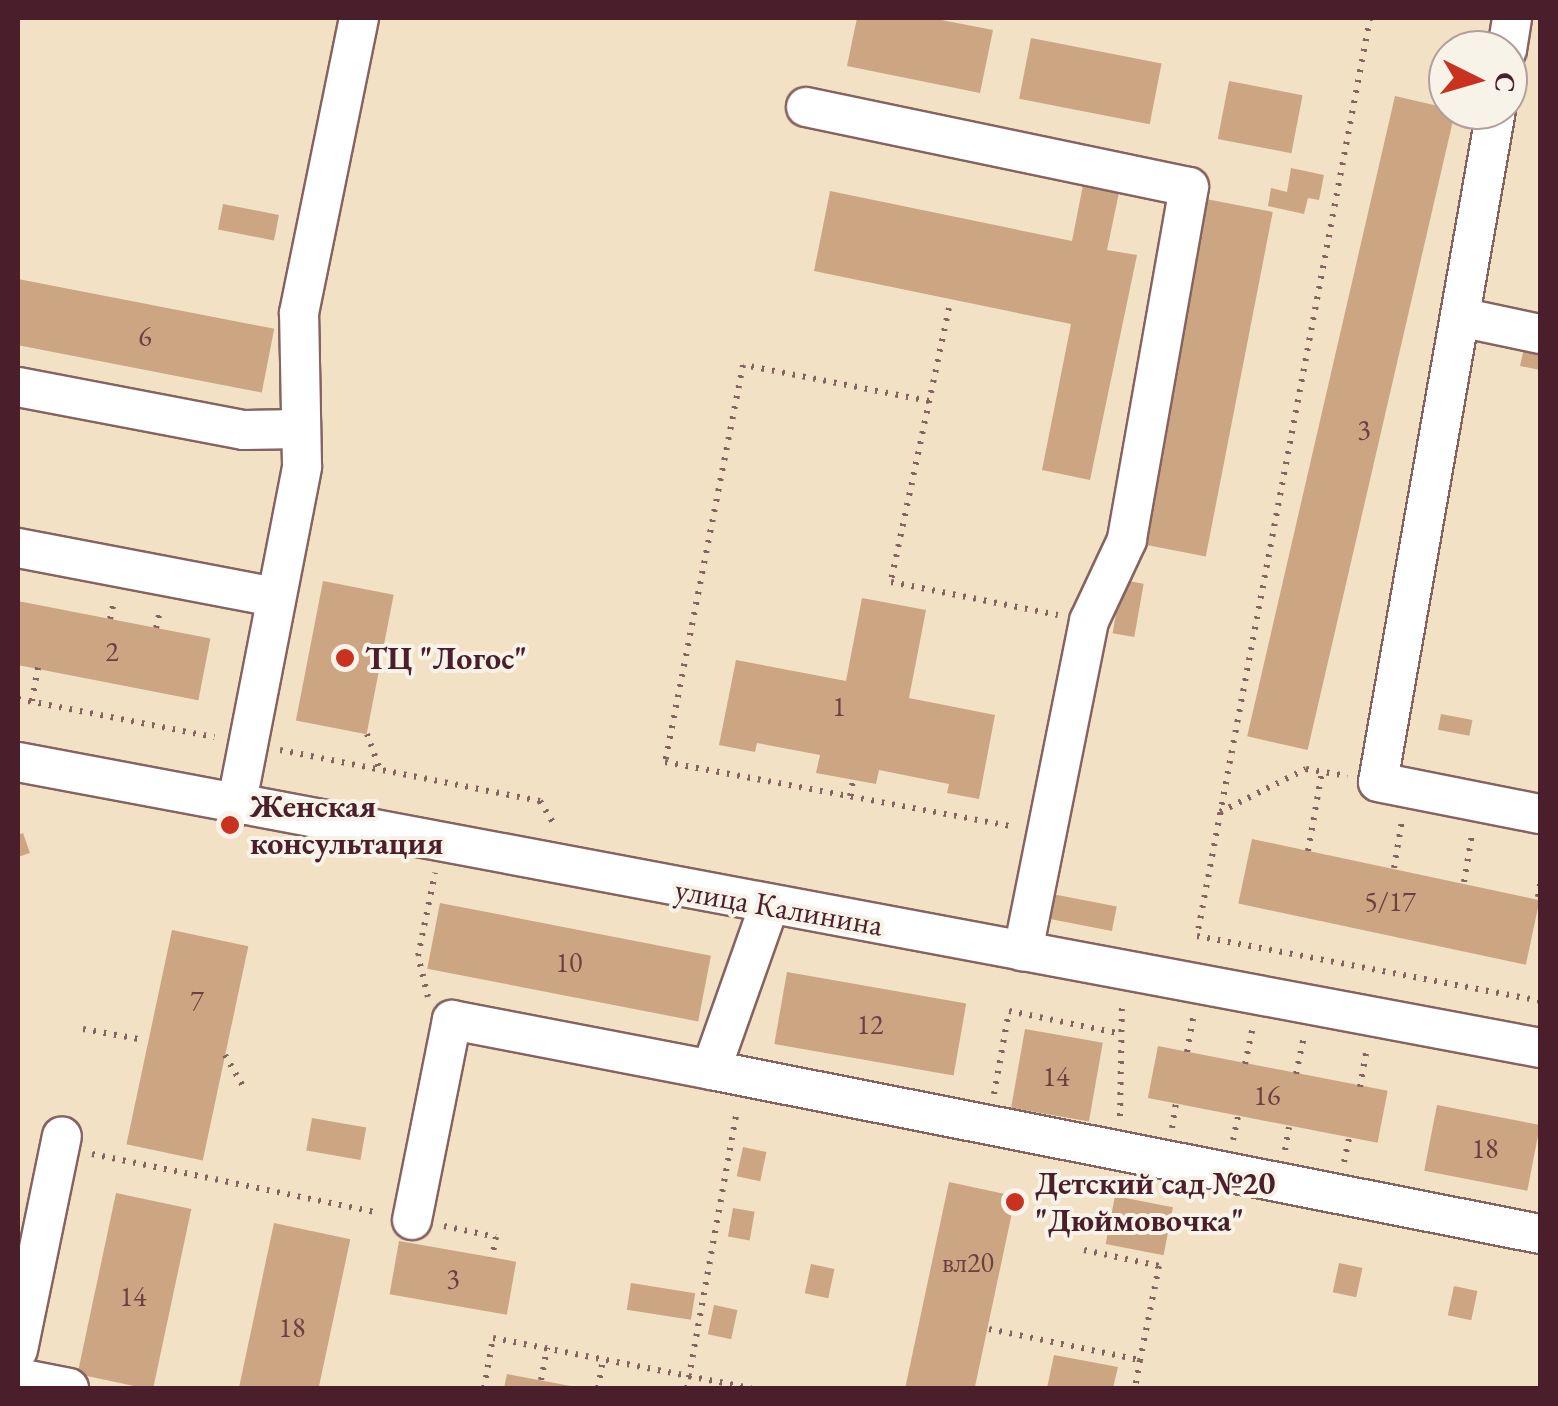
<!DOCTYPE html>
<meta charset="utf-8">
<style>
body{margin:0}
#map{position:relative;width:1558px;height:1406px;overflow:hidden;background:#f2e1c4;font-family:"EB Garamond",serif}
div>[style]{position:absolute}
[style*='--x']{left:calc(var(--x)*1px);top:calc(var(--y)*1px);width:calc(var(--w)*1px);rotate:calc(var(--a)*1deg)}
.building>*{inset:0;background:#cca683;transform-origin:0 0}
.path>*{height:6px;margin-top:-3px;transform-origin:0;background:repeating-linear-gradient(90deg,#856361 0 2.5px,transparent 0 10.5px)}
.roads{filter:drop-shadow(2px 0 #856361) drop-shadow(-2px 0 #856361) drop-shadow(0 2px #856361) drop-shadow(0 -2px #856361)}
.minor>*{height:38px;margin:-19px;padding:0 19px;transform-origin:19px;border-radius:19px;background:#fff}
.dots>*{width:28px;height:28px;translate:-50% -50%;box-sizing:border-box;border:5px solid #f7f3e8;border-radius:50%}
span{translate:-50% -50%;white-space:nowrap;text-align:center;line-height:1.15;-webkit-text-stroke:8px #f7f3e8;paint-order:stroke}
.number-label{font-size:28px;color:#6a4141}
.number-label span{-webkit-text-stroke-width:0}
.poi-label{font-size:32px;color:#4a1f2b;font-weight:700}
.left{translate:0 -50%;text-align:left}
.street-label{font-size:32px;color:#4a1f2b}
.frame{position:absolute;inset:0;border:20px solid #4a1f2b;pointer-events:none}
.north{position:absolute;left:1428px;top:30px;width:100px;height:100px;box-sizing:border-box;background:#f7f3e8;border:2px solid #b29e9c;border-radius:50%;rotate:95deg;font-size:28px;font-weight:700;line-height:40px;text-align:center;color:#4a1f2b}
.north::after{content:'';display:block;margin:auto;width:35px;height:45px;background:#c8321e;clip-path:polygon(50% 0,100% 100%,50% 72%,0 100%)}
</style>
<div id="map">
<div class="building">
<div style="clip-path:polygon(857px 18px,931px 18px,993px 30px,980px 93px,847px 66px)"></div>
<div style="left:1031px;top:38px;width:133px;height:62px;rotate:11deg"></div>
<div style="left:1229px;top:81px;width:75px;height:59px;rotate:11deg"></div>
<div style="left:1395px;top:96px;width:62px;height:657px;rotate:13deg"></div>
<div style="clip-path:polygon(1291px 168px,1324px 175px,1319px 200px,1308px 198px,1304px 214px,1268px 206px,1271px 188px,1287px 192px)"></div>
<div style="clip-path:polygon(1085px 175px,1121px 183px,1107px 250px,1137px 255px,1090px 480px,1042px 470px,1071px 324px,814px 271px,830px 191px,1072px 241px)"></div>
<div style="left:1206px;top:199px;width:68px;height:351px;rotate:11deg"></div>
<div style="left:223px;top:204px;width:57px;height:26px;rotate:11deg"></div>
<div style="left:18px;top:279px;width:261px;height:65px;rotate:11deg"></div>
<div style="clip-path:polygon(1524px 348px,1540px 351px,1540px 370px,1520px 366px)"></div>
<div style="left:1122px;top:580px;width:22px;height:54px;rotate:10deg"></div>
<div style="left:323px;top:581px;width:72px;height:142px;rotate:11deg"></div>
<div style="clip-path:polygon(862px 598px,926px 610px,909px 698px,995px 715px,979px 799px,947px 793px,949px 784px,879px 770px,876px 784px,816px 773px,820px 755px,757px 743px,755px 752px,719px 745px,736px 660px,846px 681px)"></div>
<div style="left:18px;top:601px;width:196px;height:63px;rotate:11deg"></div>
<div style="left:1441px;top:714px;width:32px;height:16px;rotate:11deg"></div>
<div style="clip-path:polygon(23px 833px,30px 853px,18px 857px,18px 835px)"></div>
<div style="left:1252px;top:839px;width:294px;height:66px;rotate:12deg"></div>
<div style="left:1047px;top:893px;width:71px;height:25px;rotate:11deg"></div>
<div style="left:440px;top:903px;width:276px;height:67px;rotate:11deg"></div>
<div style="left:172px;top:930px;width:78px;height:219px;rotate:12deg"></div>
<div style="left:787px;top:972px;width:182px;height:73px;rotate:10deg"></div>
<div style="left:1025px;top:1029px;width:79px;height:80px;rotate:10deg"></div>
<div style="left:1158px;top:1046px;width:234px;height:53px;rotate:11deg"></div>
<div style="left:1437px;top:1105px;width:105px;height:67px;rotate:11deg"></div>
<div style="left:312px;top:1118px;width:55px;height:33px;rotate:10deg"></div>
<div style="left:743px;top:1147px;width:24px;height:30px;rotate:12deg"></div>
<div style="left:949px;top:1182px;width:68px;height:210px;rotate:12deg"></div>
<div style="left:116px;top:1193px;width:77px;height:185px;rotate:12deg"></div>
<div style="left:1115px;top:1196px;width:59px;height:49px;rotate:11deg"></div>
<div style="left:733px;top:1208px;width:22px;height:29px;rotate:10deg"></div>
<div style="left:274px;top:1223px;width:78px;height:169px;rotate:12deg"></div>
<div style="left:399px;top:1241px;width:119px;height:54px;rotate:10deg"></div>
<div style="left:1339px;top:1263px;width:24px;height:30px;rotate:12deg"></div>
<div style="left:811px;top:1264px;width:24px;height:30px;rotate:12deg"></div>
<div style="left:631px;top:1283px;width:65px;height:27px;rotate:9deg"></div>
<div style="left:1454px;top:1286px;width:24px;height:30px;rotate:12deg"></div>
<div style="left:714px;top:1305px;width:24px;height:30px;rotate:12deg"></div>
<div style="clip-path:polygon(1054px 1355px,1118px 1367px,1113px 1388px,1047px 1388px)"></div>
<div style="clip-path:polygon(507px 1374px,576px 1387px,576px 1388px,504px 1388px)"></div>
</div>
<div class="path">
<div style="--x:1370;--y:18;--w:934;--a:100.67"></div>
<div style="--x:1197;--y:936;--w:349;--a:10.7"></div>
<div style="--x:949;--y:308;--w:280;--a:102"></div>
<div style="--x:891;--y:582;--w:170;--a:11.2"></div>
<div style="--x:929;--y:401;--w:189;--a:-169"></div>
<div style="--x:743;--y:365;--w:405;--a:101.1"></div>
<div style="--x:665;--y:762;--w:356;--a:10.5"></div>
<div style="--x:110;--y:619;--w:18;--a:-77"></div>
<div style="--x:156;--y:628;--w:18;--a:-77"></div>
<div style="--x:18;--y:699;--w:200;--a:11"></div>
<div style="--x:32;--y:701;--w:34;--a:-80"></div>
<div style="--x:367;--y:734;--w:38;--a:70"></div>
<div style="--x:280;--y:750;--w:265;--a:11.1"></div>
<div style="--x:540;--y:801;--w:31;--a:59"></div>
<div style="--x:850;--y:796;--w:16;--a:-79"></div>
<div style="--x:1220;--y:812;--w:96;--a:-26.6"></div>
<div style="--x:1306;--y:769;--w:42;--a:9.7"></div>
<div style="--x:1308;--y:851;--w:80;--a:-80"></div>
<div style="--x:1394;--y:868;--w:49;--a:-80.5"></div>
<div style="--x:1464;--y:882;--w:49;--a:-80.5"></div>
<div style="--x:1538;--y:897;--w:13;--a:-81"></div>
<div style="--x:428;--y:997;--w:42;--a:-103.7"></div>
<div style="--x:418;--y:956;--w:85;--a:-78.4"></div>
<div style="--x:83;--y:1029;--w:62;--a:10.2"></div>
<div style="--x:1187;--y:1052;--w:39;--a:-80"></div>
<div style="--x:225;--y:1055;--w:39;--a:60"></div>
<div style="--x:1245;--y:1064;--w:39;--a:-78"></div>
<div style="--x:1296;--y:1074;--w:39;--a:-78"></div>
<div style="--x:1360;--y:1087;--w:39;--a:-80"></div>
<div style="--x:994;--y:1094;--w:84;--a:-79.8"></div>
<div style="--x:1009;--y:1011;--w:110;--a:11.5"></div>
<div style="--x:1120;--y:1116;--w:111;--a:-89"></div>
<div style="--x:1172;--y:1128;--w:24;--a:-81"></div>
<div style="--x:1233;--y:1140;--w:24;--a:-78"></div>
<div style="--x:1285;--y:1150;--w:23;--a:-80"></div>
<div style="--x:92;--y:1154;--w:293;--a:11.6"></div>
<div style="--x:1344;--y:1162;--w:24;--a:-78"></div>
<div style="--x:444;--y:1226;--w:53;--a:11.9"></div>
<div style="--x:496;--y:1237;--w:21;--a:101"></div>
<div style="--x:1084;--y:1250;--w:77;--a:12"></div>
<div style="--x:1159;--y:1266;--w:96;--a:101.4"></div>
<div style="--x:989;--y:1329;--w:154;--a:11.6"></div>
<div style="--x:1140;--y:1360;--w:28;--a:100"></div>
<div style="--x:541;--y:1380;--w:33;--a:-79"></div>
<div style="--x:484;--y:1388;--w:51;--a:-79.8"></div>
<div style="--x:493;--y:1338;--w:263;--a:11"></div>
<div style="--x:598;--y:1388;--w:29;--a:-80"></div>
<div style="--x:687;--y:1388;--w:283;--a:-79.8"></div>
</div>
<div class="roads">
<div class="minor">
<div style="--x:1507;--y:50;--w:32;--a:-81"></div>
<div style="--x:806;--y:107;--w:391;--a:11.8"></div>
<div style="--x:1189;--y:187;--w:358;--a:100"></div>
<div style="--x:1127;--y:540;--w:89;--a:115.1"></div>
<div style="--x:1089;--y:621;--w:337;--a:101.3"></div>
<div style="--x:1496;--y:110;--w:682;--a:99.96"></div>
<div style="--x:1378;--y:782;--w:165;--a:11.2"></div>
<div style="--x:1460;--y:317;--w:82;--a:12"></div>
<div style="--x:18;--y:387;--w:230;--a:10.8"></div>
<div style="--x:244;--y:430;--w:57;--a:-1"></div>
<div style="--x:18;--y:548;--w:261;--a:10.8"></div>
<div style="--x:18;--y:762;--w:1549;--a:10.64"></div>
<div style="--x:236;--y:807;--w:347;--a:-79"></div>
<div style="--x:302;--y:466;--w:153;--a:-91.1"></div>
<div style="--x:299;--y:313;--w:301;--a:-78.5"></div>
<div style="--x:769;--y:906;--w:174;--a:109.5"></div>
<div style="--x:711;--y:1070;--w:845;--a:11.19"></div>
<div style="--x:412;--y:1220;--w:204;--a:-78.7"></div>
<div style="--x:452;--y:1020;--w:264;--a:10.9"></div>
<div style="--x:18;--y:1350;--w:218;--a:-78.4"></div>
<div style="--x:18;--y:1378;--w:52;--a:11.1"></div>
</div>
</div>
<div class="dots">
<div style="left:345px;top:658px;background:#c8321e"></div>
<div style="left:230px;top:825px;background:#c8321e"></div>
<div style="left:1015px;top:1202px;background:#c8321e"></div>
</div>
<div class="number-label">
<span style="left:145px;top:336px">6</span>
<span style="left:1364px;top:429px">3</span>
<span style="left:112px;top:651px">2</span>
<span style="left:839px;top:706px">1</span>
<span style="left:1390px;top:901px">5/17</span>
<span style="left:569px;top:962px">10</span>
<span style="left:197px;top:1000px">7</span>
<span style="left:870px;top:1024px">12</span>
<span style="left:1056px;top:1076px">14</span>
<span style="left:1267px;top:1095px">16</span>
<span style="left:1485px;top:1148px">18</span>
<span style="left:968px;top:1262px">вл20</span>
<span style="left:453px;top:1278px">3</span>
<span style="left:133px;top:1296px">14</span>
<span style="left:292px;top:1327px">18</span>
</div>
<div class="poi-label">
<span class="left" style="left:365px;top:658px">ТЦ "Логос"</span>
<span class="left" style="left:250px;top:825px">Женская<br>консультация</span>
<span class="left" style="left:1035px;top:1202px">Детский сад №20<br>"Дюймовочка"</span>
</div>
<div class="street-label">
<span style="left:779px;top:907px;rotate:10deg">улица Калинина</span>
</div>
<div class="frame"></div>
<div class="north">С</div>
</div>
